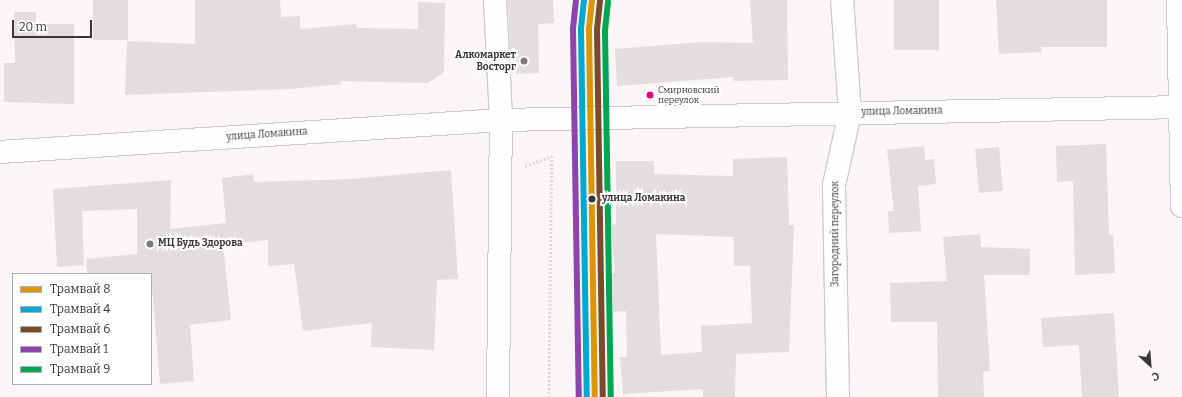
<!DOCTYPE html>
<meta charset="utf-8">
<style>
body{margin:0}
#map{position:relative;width:1182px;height:397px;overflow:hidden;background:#faf5f6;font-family:Bitter,serif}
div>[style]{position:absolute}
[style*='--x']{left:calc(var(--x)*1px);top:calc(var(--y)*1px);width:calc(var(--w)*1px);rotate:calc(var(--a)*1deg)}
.building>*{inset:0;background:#e2ddde;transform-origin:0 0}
.path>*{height:2.5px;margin-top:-1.25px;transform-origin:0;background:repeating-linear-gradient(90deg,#dcdadb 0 2px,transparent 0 4px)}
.roads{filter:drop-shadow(1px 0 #d0cbcc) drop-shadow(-1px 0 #d0cbcc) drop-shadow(0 1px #d0cbcc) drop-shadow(0 -1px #d0cbcc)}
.street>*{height:22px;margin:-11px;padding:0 11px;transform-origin:11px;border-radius:11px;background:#fefefe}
.secondary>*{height:22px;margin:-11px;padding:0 11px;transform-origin:11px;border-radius:11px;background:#fefefe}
.tram-1>*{height:6px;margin:-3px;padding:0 3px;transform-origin:3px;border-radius:3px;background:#db9508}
.tram-2>*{height:6px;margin:-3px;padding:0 3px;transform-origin:3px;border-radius:3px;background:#00a9ce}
.tram-3>*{height:6px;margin:-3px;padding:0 3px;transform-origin:3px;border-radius:3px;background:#7a4b2a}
.tram-4>*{height:6px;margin:-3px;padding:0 3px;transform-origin:3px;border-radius:3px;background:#8e44ad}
.tram-5>*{height:6px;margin:-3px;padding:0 3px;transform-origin:3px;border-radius:3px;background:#00a651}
.dots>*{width:11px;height:11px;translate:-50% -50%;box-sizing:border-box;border:2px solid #fff;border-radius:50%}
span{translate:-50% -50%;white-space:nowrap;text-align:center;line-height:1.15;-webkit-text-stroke:4px #fff;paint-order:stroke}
.bus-label{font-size:9px;color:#3c3537}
.left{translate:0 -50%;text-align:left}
.poi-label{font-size:10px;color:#3c3537;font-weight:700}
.right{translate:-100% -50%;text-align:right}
.street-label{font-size:10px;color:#3c3537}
.stop-label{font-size:10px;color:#3c3537;font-weight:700}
.legend{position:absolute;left:12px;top:273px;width:140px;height:112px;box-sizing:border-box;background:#fff;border:1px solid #b1aeaf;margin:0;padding:5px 7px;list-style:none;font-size:12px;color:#3c3537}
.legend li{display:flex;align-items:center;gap:8px;height:20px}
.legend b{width:20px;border:1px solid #b1aeaf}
.north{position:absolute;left:1130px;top:345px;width:40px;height:40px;-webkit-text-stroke:3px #fff;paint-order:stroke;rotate:154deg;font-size:11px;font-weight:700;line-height:16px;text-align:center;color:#3c3537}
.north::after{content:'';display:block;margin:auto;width:14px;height:18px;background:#3c3537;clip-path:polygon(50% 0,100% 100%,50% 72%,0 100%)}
.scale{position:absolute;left:12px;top:20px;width:80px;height:18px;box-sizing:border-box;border:2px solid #3c3537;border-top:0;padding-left:5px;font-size:12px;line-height:14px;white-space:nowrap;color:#3c3537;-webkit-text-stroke:3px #fff;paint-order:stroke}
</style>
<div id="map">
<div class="building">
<div style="left:93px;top:0;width:35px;height:40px"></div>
<div style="clip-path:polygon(195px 0,280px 0,281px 17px,300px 16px,300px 29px,356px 24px,357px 28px,418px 29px,418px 2px,445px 3px,444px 72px,428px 83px,341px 81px,341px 84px,290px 89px,125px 95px,127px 41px,195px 44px)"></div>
<div style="clip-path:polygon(508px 0,553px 0,554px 23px,538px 24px,539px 73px,511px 74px)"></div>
<div style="clip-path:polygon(750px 0,787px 0,788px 80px,734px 81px,734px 77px,617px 86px,615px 49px,702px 42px,753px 43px)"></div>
<div style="left:894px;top:0;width:45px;height:50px"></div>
<div style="clip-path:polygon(996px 0,1107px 0,1107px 47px,1041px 47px,1042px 52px,999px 54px)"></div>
<div style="clip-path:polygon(14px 12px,36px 12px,36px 24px,74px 24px,74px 104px,4px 102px,4px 63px,15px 63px)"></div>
<div style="clip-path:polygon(1106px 144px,1109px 235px,1113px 235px,1115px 273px,1075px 275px,1073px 181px,1057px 182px,1056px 146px)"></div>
<div style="clip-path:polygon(924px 146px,925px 160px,934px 159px,936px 184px,918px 186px,921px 231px,889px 233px,888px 211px,894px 211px,887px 150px)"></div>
<div style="left:999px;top:147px;width:44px;height:24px;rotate:85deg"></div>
<div style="clip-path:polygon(evenodd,787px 157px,789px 225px,794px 225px,789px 352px,736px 354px,735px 397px,703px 397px,703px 389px,623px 394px,620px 357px,627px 357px,626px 311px,613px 312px,612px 273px,615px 273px,611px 225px,616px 224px,616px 161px,654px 161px,654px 174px,733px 176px,733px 159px,787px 157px,656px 234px,734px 237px,734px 266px,750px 266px,752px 323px,701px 326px,702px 352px,661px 355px,656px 234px)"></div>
<div style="clip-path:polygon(451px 170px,458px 279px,437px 280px,434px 350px,371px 347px,372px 323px,303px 331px,294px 264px,268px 266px,268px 240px,223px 245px,231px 320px,190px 325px,194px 381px,160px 384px,151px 274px,87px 274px,86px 259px,137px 254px,137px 209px,82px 211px,84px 265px,57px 267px,53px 189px,171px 180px,170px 229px,226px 223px,222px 178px,253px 174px,254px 182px,351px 179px)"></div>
<div style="clip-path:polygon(980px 234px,981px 247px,1030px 249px,1030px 275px,984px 275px,990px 371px,983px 371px,984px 397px,938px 397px,937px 322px,891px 322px,890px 283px,947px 281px,943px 237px)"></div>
<div style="clip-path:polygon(1114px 313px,1119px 397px,1082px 397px,1079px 345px,1043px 347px,1041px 318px)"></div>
</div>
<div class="path">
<div style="--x:525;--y:166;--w:29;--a:-20"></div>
<div style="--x:552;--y:156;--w:241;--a:90.7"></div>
</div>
<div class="roads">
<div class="street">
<div style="--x:495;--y:0;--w:120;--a:87.1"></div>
<div style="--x:1178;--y:0;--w:206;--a:88.9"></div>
<div style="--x:838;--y:397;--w:212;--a:-91.1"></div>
<div style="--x:834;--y:185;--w:74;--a:-77.5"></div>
<div style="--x:850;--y:113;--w:113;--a:-94"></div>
</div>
<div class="secondary">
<div style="--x:0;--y:152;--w:502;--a:-3.65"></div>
<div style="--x:501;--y:120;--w:681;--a:-1.09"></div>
<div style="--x:498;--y:397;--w:277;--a:-89.4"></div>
</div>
</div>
<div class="tram-1">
<div style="--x:592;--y:0;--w:30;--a:96"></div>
<div style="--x:589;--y:30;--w:367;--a:89.1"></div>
</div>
<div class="tram-2">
<div style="--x:584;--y:0;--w:30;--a:96"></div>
<div style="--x:581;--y:30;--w:367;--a:89.1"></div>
</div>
<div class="tram-3">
<div style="--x:600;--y:1;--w:29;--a:96"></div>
<div style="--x:597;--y:30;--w:367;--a:89.1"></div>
</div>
<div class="tram-4">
<div style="--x:576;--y:0;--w:30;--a:96"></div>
<div style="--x:573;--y:30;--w:367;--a:89.1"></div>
</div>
<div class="tram-5">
<div style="--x:608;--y:2;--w:29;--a:96"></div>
<div style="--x:605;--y:31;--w:366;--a:89.1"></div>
</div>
<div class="dots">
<div style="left:524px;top:61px;background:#7e787a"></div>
<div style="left:650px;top:95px;background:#e5007d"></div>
<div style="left:592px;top:199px;background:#3c3537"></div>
<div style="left:150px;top:244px;background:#7e787a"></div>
</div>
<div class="bus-label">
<span class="left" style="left:658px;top:95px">Смирновский<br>переулок</span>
</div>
<div class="poi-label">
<span class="right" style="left:516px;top:61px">Алкомаркет<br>Восторг</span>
<span class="left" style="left:158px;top:244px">МЦ Будь Здорова</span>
</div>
<div class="street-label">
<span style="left:902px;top:112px;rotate:-1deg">улица Ломакина</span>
<span style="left:267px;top:135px;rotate:-4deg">улица Ломакина</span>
<span style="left:836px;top:234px;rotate:-90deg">Загородний переулок</span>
</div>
<div class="stop-label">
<span class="left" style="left:602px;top:199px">улица Ломакина</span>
</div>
<ul class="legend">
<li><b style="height:5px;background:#db9508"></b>Трамвай 8</li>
<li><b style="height:5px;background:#00a9ce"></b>Трамвай 4</li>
<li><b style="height:5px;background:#7a4b2a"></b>Трамвай 6</li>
<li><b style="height:5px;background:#8e44ad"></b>Трамвай 1</li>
<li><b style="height:5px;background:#00a651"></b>Трамвай 9</li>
</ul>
<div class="north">С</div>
<div class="scale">20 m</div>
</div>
